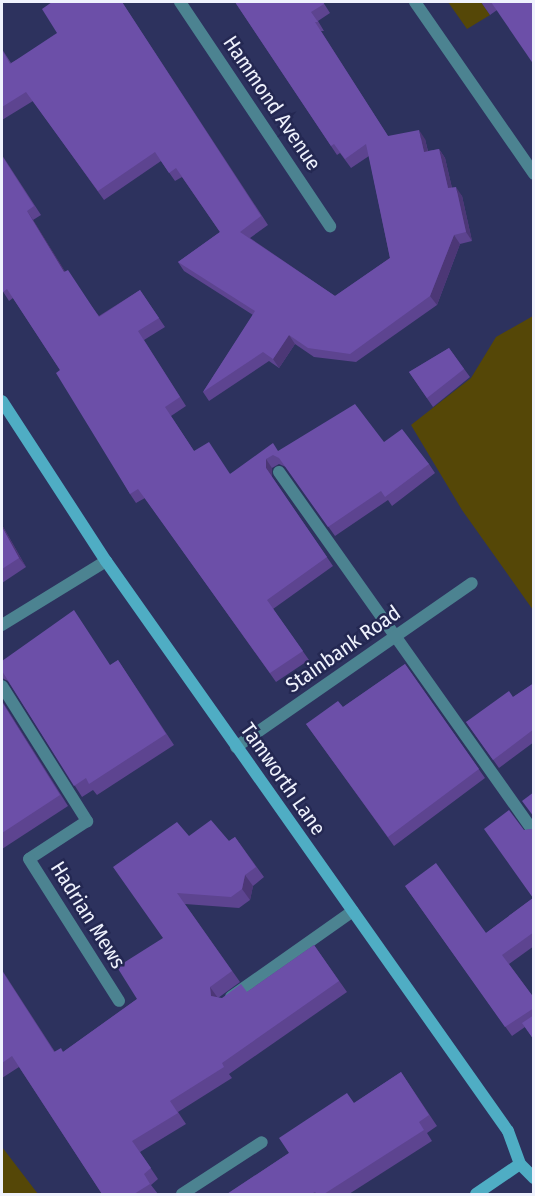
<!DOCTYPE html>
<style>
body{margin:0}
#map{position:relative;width:535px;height:1196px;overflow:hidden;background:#2d325e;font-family:"Fira Sans Condensed",sans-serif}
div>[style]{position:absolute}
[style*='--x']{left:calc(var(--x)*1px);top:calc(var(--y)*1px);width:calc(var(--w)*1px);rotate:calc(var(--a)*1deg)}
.green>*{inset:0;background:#554707}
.lane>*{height:12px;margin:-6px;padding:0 6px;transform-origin:6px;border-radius:6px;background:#4c8391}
.street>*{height:12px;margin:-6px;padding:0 6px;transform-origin:6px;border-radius:6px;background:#4c8391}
.secondary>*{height:12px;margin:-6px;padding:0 6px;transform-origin:6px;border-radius:6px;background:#4fadc4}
.wall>*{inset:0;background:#5d4490}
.shaded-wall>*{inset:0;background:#4c3776}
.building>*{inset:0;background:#6c4fa8}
span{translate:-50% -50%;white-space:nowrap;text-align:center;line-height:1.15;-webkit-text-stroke:5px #242852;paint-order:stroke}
.street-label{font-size:21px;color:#eff2fd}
.frame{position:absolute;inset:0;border:3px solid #eff2fd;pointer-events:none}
</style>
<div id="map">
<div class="green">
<div style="clip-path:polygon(448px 2px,481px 2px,490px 15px,467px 29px)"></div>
<div style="clip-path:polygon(533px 316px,533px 610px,462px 510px,411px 425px,471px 378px,496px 337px)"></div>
<div style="clip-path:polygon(2px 1147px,38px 1194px,2px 1194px)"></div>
</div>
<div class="lane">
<div style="--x:279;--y:472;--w:441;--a:54.7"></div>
<div style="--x:231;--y:997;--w:149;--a:-35.2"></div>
</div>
<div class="street">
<div style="--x:180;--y:2;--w:270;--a:56.2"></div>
<div style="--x:415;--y:2;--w:209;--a:55.3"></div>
<div style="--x:2;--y:625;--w:122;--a:-31.6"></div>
<div style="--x:2;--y:686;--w:160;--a:57.8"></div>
<div style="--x:87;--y:821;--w:69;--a:146.8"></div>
<div style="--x:29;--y:859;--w:168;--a:57.6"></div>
<div style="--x:236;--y:747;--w:287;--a:-34.8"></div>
<div style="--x:182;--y:1194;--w:95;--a:-33"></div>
</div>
<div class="secondary">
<div style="--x:2;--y:401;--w:191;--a:57"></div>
<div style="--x:106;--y:561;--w:697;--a:54.81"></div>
<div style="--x:508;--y:1131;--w:35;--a:70"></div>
<div style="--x:520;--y:1164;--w:20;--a:45"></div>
<div style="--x:476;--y:1194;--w:53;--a:-34.3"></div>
</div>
<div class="wall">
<div style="clip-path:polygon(122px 2px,268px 225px,250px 238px,335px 296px,390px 258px,369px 156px,351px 168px,340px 153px,337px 155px,235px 2px,323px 2px,330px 13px,318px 21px,324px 31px,321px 31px,388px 136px,425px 139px,428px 151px,439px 149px,445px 158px,452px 188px,462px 196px,472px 241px,460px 244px,437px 305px,356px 362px,314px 357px,295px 344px,279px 368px,269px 361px,209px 401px,203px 392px,253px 315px,184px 271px,178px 262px,220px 232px,182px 177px,175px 181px,161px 161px,104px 200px,33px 101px,2px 120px,2px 49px,11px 63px)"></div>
<div style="clip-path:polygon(481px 2px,534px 2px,497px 10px,490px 15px)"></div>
<div style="clip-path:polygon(2px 155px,41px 215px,33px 220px,65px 272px,99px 316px,140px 290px,165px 327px,144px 340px,186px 406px,171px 416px,194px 451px,230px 474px,278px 451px,384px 442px,429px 464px,435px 473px,392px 506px,388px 500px,335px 536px,286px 467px,279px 464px,272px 468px,272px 477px,333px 566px,273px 609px,309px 660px,276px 682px,145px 498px,136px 503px,130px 494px,60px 370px,13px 298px,9px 301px,2px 290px)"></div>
<div style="clip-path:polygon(449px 348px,470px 377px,433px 407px,409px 372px)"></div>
<div style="clip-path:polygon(2px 525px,26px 567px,2px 583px)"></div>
<div style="clip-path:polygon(118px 660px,174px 745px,97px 795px,93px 790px,82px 797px,8px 681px,2px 678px,2px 661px,111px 665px)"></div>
<div style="clip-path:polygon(405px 664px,485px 778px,394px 846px,306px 724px,343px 707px)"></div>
<div style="clip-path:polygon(534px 683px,534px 742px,499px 768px,466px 722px,513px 697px)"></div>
<div style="clip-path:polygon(2px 701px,68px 806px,2px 849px)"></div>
<div style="clip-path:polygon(534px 825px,534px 946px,509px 964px,534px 998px,534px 1040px,525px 1027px,512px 1036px,405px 886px,486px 933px,533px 898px,524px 830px,533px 829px)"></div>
<div style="clip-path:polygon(189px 836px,229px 841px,235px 837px,264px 877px,253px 886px,250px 900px,239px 908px,185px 904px,240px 982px,218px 998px,222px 998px,247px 992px,314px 945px,347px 992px,229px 1074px,232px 1078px,178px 1112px,186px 1124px,140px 1152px,158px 1179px,151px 1185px,158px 1194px,102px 1194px,19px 1067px,2px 1078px,2px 970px,55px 1052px,63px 1052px,137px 999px,163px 938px)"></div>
<div style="clip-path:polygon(401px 1072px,437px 1126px,427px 1133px,432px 1141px,349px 1194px,227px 1194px,289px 1153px,354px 1103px)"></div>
</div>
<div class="shaded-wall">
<div style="clip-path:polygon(419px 130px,425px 139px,430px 161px,424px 152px)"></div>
<div style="clip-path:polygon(439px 149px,445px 158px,454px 197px,448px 188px)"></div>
<div style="clip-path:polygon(456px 187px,462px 196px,472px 241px,466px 232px)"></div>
<div style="clip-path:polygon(27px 211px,33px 220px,71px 281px,64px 272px)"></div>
<div style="clip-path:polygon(454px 235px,460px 244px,437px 305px,430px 296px)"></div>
<div style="clip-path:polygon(289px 335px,295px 344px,279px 368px,273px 359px)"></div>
<div style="clip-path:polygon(266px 459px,272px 468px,272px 477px,333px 566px,266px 468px)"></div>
<div style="clip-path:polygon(2px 525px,26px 567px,19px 558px,2px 527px)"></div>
<div style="clip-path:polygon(2px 701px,68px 806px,2px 702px)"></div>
<div style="clip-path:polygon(245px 875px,253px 886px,250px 900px,242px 889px)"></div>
<div style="clip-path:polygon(210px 987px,218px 998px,211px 996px)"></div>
</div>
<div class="building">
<div style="clip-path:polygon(52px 2px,122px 2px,261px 216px,240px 232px,335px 296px,390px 258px,366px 144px,345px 159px,334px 144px,331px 146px,235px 2px,323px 2px,324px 4px,311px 12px,318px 22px,315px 22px,388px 136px,419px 130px,424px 152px,439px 149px,448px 188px,456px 187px,466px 232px,454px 235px,430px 296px,350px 354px,308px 348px,289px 335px,273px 359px,263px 352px,203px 392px,255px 311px,178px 262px,220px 232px,176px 168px,169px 173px,155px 152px,98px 191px,26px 92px,2px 107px,2px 50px,10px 64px,57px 33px,42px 9px)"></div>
<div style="clip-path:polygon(491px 2px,534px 2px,534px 65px)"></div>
<div style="clip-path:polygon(2px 156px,34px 206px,27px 211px,64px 272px,68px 270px,99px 317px,140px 290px,159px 318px,138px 331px,180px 397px,165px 407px,194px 451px,209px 442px,230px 474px,273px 443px,278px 451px,355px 404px,384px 442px,402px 429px,429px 464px,385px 497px,381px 491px,328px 527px,279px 458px,273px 455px,266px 459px,266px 468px,327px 557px,267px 600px,303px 651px,270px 673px,138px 489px,130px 494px,56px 373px,60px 370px,7px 289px,3px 292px,2px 290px)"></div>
<div style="clip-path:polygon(449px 348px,464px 369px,427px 398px,409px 372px)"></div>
<div style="clip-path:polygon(2px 527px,19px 558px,2px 569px)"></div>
<div style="clip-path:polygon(74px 610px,110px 665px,118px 660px,166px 734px,89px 784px,86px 778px,74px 786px,2px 671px,2px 661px)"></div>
<div style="clip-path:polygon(405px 664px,479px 769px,388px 837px,306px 724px,338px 701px,343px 707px)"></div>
<div style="clip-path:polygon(534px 683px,534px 729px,493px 760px,466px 722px,509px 691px,513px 697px)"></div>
<div style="clip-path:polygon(2px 702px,60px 795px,2px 833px)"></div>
<div style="clip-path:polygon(534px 792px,534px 817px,522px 801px)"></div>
<div style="clip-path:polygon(509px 810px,524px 830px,533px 829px,534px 825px,534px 932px,502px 955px,534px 998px,534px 1008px,505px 1027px,405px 886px,436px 863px,486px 933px,533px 898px,484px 829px)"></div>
<div style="clip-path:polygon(211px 820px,229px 841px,235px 837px,256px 867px,245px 875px,242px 889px,231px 897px,177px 893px,232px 971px,210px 987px,211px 996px,222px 998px,241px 984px,247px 992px,314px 945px,339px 981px,222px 1063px,224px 1067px,170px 1101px,178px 1113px,132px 1141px,151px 1168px,144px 1174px,150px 1184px,134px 1194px,102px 1194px,12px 1056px,2px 1063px,2px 971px,54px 1052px,61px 1048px,63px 1052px,137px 999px,117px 967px,163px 938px,113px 867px,177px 822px,189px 836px)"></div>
<div style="clip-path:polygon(534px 1015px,534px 1040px,522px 1023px)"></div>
<div style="clip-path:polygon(401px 1072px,429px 1115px,419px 1122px,424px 1130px,324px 1194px,317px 1194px,315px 1192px,311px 1194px,227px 1194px,289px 1153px,279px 1138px,347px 1093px,354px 1103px)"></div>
</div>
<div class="street-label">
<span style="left:272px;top:103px;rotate:56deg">Hammond Avenue</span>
<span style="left:343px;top:649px;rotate:-35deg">Stainbank Road</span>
<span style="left:283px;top:779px;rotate:55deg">Tamworth Lane</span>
<span style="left:88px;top:915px;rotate:58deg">Hadrian Mews</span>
</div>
<div class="frame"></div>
</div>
